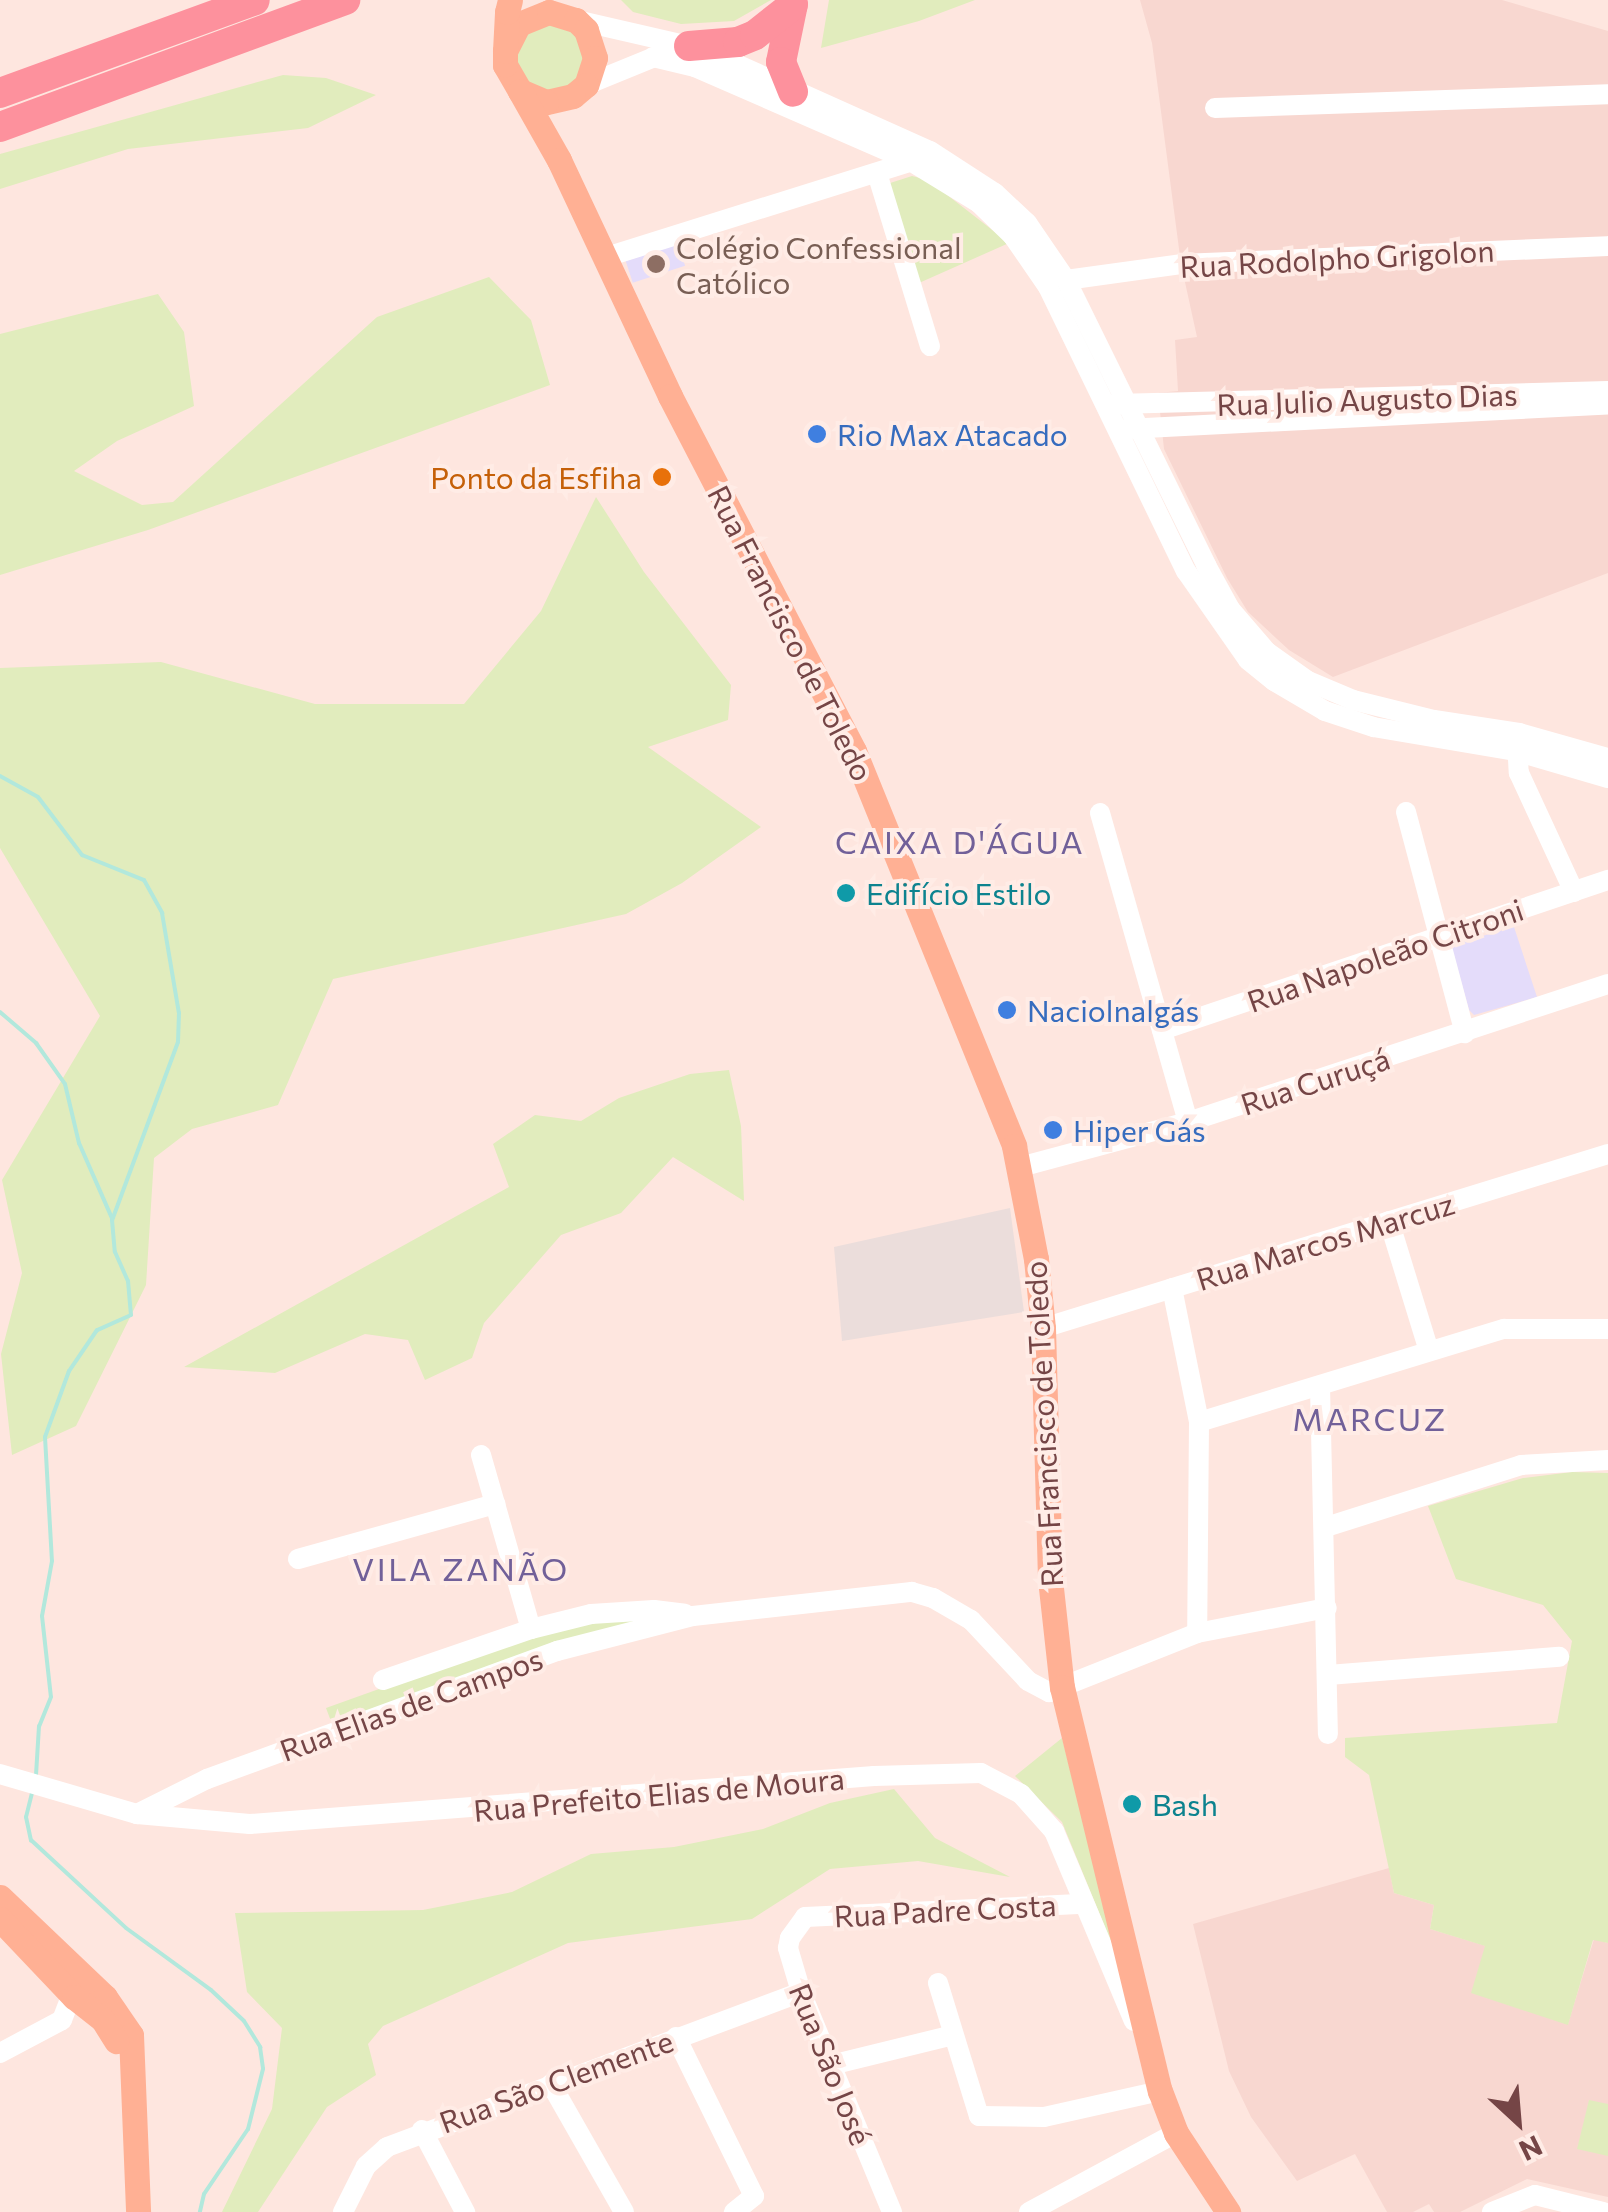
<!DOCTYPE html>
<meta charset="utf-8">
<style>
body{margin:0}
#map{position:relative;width:1608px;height:2212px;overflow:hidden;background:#fee6df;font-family:Commissioner,sans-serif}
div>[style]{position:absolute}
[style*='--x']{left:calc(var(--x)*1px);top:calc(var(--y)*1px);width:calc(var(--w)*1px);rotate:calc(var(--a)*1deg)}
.residential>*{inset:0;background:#f8d7d0}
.industrial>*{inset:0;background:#ebdddb}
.education>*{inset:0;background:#e4dcfa;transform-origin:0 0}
.green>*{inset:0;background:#e1ecbd}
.round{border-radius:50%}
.stream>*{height:4px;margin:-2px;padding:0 2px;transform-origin:2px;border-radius:2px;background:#b2e8dc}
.minor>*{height:20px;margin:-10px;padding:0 10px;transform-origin:10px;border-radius:10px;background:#fff}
.major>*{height:25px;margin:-12.5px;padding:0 12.5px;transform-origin:12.5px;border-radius:12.5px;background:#ffb094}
.highway>*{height:30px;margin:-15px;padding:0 15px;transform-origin:15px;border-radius:15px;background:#fd919d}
.dots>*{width:28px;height:28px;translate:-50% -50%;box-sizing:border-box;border:5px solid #ffece6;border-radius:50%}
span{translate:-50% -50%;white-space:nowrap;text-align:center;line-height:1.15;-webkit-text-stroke:8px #ffece6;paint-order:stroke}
.education-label{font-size:30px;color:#785e54}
.left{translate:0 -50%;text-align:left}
.street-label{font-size:30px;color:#754546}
.shop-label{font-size:30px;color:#366cbe}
.food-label{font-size:30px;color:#c56008}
.right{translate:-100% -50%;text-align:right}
.culture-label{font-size:30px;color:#0d838f}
.neighbourhood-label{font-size:32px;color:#716099;letter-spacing:2.5px}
.north{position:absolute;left:1468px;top:2072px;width:100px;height:100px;-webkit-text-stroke:8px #ffece6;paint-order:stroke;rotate:154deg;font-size:28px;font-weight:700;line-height:40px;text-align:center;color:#754546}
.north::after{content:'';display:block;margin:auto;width:35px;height:45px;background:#754546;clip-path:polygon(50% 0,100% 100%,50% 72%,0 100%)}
</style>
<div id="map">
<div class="residential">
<div style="clip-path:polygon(1140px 0,1502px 0,1608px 31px,1608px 573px,1333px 677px,1289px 650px,1248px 612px,1227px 578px,1164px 449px,1158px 393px,1178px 391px,1175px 340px,1197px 337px,1181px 264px,1152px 43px)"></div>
<div style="clip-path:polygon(1389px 1868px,1394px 1893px,1434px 1905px,1430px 1929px,1486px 1946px,1568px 2024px,1594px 1939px,1608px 1943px,1608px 2197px,1527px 2179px,1460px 2212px,1434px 2212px,1429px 2204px,1413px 2212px,1387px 2212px,1355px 2154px,1297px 2181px,1251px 2117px,1229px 2071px,1193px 1924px)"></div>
</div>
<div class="industrial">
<div style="clip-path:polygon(1010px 1208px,1024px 1312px,842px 1341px,834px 1247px)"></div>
</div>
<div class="education">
<div style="left:678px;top:244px;width:23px;height:55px;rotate:72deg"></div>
<div style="clip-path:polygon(1514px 927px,1537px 997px,1474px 1015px,1469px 1010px,1451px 945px)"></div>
</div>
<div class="green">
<div style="clip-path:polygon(621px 0,771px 0,734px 21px,681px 24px,633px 12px)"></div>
<div style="clip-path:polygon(829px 0,975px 0,919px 21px,821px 48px)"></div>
<div class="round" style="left:516px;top:24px;width:68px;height:68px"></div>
<div style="clip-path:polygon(283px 75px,326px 78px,376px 95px,308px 128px,128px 149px,0 189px,0 154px)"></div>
<div style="clip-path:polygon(912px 176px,928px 180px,1009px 243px,919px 283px,887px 184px)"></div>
<div style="clip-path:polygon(489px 277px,531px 320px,550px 385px,148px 530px,0 575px,0 334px,158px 294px,184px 332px,194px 406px,117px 441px,74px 471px,142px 505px,173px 502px,377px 317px)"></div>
<div style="clip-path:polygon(596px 497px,644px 572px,731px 685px,728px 720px,648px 747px,761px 827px,682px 883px,626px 914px,333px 979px,278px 1105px,192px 1129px,154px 1158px,146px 1285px,76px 1426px,12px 1455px,1px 1354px,22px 1273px,2px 1180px,100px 1016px,0 848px,0 668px,161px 662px,315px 704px,464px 704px,541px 611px)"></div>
<div style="clip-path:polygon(729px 1070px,741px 1126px,744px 1201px,673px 1157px,621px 1213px,561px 1235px,484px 1323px,472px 1358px,425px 1380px,408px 1340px,365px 1334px,275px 1373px,184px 1367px,509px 1187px,493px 1144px,535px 1115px,581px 1121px,619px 1098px,690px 1074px)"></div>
<div style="clip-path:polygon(1572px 1472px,1608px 1473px,1608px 1943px,1593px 1940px,1568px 2025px,1471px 1993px,1485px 1946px,1430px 1929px,1434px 1905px,1394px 1893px,1369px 1775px,1345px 1757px,1345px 1738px,1557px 1723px,1572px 1641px,1543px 1605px,1456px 1579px,1428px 1506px,1523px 1478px)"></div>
<div style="clip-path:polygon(656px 1619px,332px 1724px,326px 1708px,527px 1636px,590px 1621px)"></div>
<div style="clip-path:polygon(1062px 1738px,1118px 1959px,1062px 1822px,1015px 1776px)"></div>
<div style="clip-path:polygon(894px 1789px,935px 1838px,1010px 1877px,918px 1861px,830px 1869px,752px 1919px,568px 1943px,383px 2026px,368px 2044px,376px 2075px,327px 2107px,258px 2212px,222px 2212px,272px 2109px,282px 2028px,247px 1992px,235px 1913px,423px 1910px,512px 1892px,591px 1854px,674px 1847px,763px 1829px,830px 1803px)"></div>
<div style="clip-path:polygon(1589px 2100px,1608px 2104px,1608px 2156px,1577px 2149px)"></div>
</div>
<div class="stream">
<div style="--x:0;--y:776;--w:43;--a:28.9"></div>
<div style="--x:38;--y:797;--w:73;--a:52.8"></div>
<div style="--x:82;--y:855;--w:67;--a:22"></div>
<div style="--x:144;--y:880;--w:38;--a:61"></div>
<div style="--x:162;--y:913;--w:101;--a:80.4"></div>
<div style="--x:179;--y:1013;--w:29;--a:92"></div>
<div style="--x:178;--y:1042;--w:190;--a:110.3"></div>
<div style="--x:112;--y:1220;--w:32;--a:85"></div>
<div style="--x:115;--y:1252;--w:32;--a:66"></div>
<div style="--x:128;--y:1281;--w:34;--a:85"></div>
<div style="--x:131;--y:1315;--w:37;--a:156"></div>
<div style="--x:97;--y:1330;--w:50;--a:124.3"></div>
<div style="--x:69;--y:1371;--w:70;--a:110"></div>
<div style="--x:45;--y:1437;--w:124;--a:86.8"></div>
<div style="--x:52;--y:1561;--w:56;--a:100.3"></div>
<div style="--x:42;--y:1616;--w:81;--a:83.7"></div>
<div style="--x:51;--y:1697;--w:31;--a:112"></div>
<div style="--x:39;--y:1726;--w:49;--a:93.5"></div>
<div style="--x:0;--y:1012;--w:48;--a:40.7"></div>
<div style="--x:36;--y:1043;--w:50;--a:54.7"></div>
<div style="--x:65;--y:1084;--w:61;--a:76.7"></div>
<div style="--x:79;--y:1143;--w:82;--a:66.3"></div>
<div style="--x:33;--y:1789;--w:29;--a:104"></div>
<div style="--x:26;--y:1817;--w:24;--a:78"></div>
<div style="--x:31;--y:1840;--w:129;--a:42.8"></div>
<div style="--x:126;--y:1928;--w:105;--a:36.1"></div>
<div style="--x:211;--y:1990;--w:45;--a:43.2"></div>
<div style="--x:244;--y:2021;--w:31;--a:58"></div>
<div style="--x:260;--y:2047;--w:22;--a:82"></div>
<div style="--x:263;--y:2069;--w:62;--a:104"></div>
<div style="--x:248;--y:2129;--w:78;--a:124.1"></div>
<div style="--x:204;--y:2194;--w:18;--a:103"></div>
</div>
<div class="minor">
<div style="--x:576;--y:20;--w:116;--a:13"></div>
<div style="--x:696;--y:46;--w:256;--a:24.2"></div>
<div style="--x:930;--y:151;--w:77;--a:32.9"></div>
<div style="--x:995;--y:193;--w:44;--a:43.2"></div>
<div style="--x:1027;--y:223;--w:69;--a:55.6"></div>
<div style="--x:1066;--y:280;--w:318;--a:63.8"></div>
<div style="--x:1206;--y:565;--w:50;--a:61.4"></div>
<div style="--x:1230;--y:609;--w:57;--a:49.3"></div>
<div style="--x:1267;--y:652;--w:50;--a:35.3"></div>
<div style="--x:1308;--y:681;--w:49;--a:22.9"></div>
<div style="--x:1353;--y:700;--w:83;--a:13.9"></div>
<div style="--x:1434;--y:720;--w:86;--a:8.7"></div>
<div style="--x:1519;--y:733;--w:92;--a:15.7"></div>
<div style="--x:653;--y:57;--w:43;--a:13.4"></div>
<div style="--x:695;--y:67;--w:237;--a:23.6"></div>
<div style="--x:912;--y:162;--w:79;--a:31.5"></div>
<div style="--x:979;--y:203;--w:47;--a:44.1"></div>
<div style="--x:1013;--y:236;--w:62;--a:55.5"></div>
<div style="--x:1048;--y:287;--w:316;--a:64.1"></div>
<div style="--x:1186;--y:571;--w:108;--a:55.1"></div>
<div style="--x:1248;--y:660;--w:33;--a:39"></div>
<div style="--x:1274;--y:681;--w:59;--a:30.5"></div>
<div style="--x:1325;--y:711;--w:51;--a:18.4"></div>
<div style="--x:1373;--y:727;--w:144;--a:9.6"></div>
<div style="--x:1515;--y:751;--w:97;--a:16.2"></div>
<div style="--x:586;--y:85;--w:82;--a:-22.2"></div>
<div style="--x:1215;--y:108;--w:393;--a:-2"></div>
<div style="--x:877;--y:173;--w:181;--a:73"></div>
<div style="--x:603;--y:258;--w:327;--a:-17.4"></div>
<div style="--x:1066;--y:280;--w:116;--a:-7.9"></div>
<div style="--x:1181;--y:264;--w:427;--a:-2.4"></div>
<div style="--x:1115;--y:404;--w:493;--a:-1.5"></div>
<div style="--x:1126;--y:429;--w:483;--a:-2.9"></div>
<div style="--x:1517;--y:740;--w:33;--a:87"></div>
<div style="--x:1519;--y:773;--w:131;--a:65.2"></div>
<div style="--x:1406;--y:812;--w:229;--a:75.1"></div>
<div style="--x:1100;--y:813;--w:321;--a:74.1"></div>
<div style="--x:1162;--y:1030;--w:471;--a:-18.6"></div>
<div style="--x:1020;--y:1167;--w:174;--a:-15"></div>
<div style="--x:1188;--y:1122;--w:442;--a:-18.2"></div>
<div style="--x:1389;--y:1221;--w:136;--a:72.9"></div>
<div style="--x:1172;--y:1288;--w:137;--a:78.6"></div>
<div style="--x:1199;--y:1422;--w:211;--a:90.5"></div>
<div style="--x:1043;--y:1328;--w:591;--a:-17.12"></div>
<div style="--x:1320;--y:1386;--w:348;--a:88.7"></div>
<div style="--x:1199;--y:1422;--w:319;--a:-17"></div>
<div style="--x:1504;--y:1329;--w:104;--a:0"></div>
<div style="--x:481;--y:1455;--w:181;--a:74"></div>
<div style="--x:1326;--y:1527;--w:205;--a:-17.6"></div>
<div style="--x:1521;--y:1465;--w:87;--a:-3.3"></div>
<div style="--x:298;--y:1559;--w:205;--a:-15.6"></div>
<div style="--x:1328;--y:1675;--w:232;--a:-4.5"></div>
<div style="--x:383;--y:1680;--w:157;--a:-19"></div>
<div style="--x:531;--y:1629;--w:62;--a:-14"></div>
<div style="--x:591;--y:1614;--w:63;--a:-3.6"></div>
<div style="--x:654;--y:1610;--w:31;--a:7"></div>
<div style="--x:0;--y:1774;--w:143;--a:16.3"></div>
<div style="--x:137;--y:1814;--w:113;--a:5.1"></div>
<div style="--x:250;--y:1824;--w:626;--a:-4.4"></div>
<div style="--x:874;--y:1776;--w:107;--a:-1.6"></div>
<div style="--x:981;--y:1773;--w:45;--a:27.7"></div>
<div style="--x:1021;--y:1794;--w:50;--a:48.3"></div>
<div style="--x:1054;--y:1831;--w:206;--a:67.2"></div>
<div style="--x:137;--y:1814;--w:78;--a:-26.6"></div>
<div style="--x:207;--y:1779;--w:373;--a:-20.1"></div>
<div style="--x:557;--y:1651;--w:140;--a:-14.4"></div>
<div style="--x:693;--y:1616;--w:220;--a:-6.3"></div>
<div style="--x:912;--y:1592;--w:22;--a:16"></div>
<div style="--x:933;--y:1598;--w:44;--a:30.1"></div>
<div style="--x:971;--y:1620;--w:83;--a:46.9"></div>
<div style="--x:1028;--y:1681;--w:24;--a:28"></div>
<div style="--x:1049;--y:1692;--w:159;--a:-21.7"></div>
<div style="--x:1197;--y:1633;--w:132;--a:-10.9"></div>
<div style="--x:938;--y:1983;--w:139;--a:72.9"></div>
<div style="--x:979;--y:2116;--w:65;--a:0.9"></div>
<div style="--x:1044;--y:2117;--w:119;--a:-12.6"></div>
<div style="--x:676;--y:2037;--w:177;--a:63.9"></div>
<div style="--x:754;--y:2196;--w:26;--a:141"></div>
<div style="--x:0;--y:2053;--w:70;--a:-28"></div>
<div style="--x:62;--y:2020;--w:36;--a:-69"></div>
<div style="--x:831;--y:2065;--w:126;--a:-13.8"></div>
<div style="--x:551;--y:2084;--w:147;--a:60.3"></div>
<div style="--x:422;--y:2130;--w:93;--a:62.3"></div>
<div style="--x:343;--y:2212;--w:51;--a:-63.4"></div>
<div style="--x:366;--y:2166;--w:28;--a:-42"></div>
<div style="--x:387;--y:2147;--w:442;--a:-20.5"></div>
<div style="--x:892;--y:2212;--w:238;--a:-112.5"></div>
<div style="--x:801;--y:1992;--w:46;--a:-106.5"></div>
<div style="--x:788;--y:1948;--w:10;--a:-79"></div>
<div style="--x:790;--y:1938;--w:26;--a:-54"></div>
<div style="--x:805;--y:1917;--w:279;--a:-2.7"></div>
<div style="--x:1029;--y:2212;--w:167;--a:-28.3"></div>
<div style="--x:1492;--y:2212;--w:46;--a:-21.6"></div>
<div style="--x:1535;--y:2195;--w:70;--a:14"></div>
</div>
<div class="major">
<div style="--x:505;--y:51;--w:30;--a:-63"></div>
<div style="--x:519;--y:24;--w:32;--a:-22"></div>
<div style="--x:549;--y:12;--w:28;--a:17"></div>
<div style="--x:576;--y:20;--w:14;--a:45"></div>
<div style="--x:586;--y:30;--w:29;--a:72"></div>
<div style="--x:595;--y:58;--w:28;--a:108"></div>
<div style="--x:586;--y:85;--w:17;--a:140"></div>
<div style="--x:573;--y:96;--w:28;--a:167"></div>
<div style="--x:546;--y:102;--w:28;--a:-157"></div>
<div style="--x:520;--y:91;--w:30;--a:-120"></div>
<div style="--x:505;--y:65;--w:14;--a:-90"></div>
<div style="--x:505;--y:51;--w:39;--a:-87"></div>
<div style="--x:507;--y:12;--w:12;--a:-76"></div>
<div style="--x:520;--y:91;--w:79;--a:60.5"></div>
<div style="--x:559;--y:160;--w:261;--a:64.8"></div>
<div style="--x:670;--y:396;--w:400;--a:62.6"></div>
<div style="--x:854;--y:751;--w:426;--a:67.9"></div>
<div style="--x:1014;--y:1146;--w:115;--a:79"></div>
<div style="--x:1036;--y:1259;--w:69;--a:84.2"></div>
<div style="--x:1043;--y:1328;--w:251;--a:88.4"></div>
<div style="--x:1050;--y:1579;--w:109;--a:83.7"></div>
<div style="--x:1062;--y:1687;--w:416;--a:76.4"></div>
<div style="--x:1160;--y:2091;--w:45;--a:69.1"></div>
<div style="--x:1176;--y:2133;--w:95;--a:56.6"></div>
<div style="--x:0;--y:1897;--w:145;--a:43.6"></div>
<div style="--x:105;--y:1997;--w:46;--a:55.6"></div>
<div style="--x:131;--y:2035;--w:177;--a:87.7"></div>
<div style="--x:0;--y:1919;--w:108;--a:46.5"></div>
<div style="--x:74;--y:1997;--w:37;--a:38"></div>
<div style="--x:103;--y:2020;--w:25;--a:58"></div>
</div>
<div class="highway">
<div style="--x:793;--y:4;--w:59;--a:101.7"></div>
<div style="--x:781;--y:62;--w:32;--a:68"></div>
<div style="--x:689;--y:46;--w:49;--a:-4.7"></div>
<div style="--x:738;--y:42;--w:18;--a:-22"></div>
<div style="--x:755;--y:35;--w:48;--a:-38.3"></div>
<div style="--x:0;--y:93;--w:271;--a:-20"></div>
<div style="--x:0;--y:127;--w:368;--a:-20.2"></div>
</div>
<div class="dots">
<div style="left:656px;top:264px;background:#8d6e63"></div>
<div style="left:817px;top:434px;background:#3f7fe0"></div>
<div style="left:662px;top:477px;background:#e8710a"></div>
<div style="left:846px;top:893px;background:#0f9aa8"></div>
<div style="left:1007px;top:1010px;background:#3f7fe0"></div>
<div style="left:1053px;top:1130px;background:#3f7fe0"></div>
<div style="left:1132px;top:1804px;background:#0f9aa8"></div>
</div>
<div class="education-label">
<span class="left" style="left:676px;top:264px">Colégio Confessional<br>Católico</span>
</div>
<div class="street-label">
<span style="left:1337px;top:258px;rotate:-3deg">Rua Rodolpho Grigolon</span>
<span style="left:1367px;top:399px;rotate:-2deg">Rua Julio Augusto Dias</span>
<span style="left:791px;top:633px;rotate:63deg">Rua Francisco de Toledo</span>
<span style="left:1385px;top:955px;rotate:-19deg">Rua Napoleão Citroni</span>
<span style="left:1315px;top:1081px;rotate:-18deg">Rua Curuçá</span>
<span style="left:1325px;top:1241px;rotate:-17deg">Rua Marcos Marcuz</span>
<span style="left:1043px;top:1424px;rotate:-93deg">Rua Francisco de Toledo</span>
<span style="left:411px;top:1704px;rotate:-20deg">Rua Elias de Campos</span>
<span style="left:659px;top:1794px;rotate:-5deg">Rua Prefeito Elias de Moura</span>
<span style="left:945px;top:1910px;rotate:-3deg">Rua Padre Costa</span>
<span style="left:831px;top:2064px;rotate:68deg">Rua São José</span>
<span style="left:556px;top:2081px;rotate:-20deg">Rua São Clemente</span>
</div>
<div class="shop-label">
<span class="left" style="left:837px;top:434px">Rio Max Atacado</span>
<span class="left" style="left:1027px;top:1010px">Naciolnalgás</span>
<span class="left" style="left:1073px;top:1130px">Hiper Gás</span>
</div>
<div class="food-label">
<span class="right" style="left:642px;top:477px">Ponto da Esfiha</span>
</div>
<div class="culture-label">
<span class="left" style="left:866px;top:893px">Edifício Estilo</span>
<span class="left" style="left:1152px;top:1804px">Bash</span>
</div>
<div class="neighbourhood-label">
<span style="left:960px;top:841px">CAIXA D'ÁGUA</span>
<span style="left:1370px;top:1418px">MARCUZ</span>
<span style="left:461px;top:1568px">VILA ZANÃO</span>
</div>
<div class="north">N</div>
</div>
